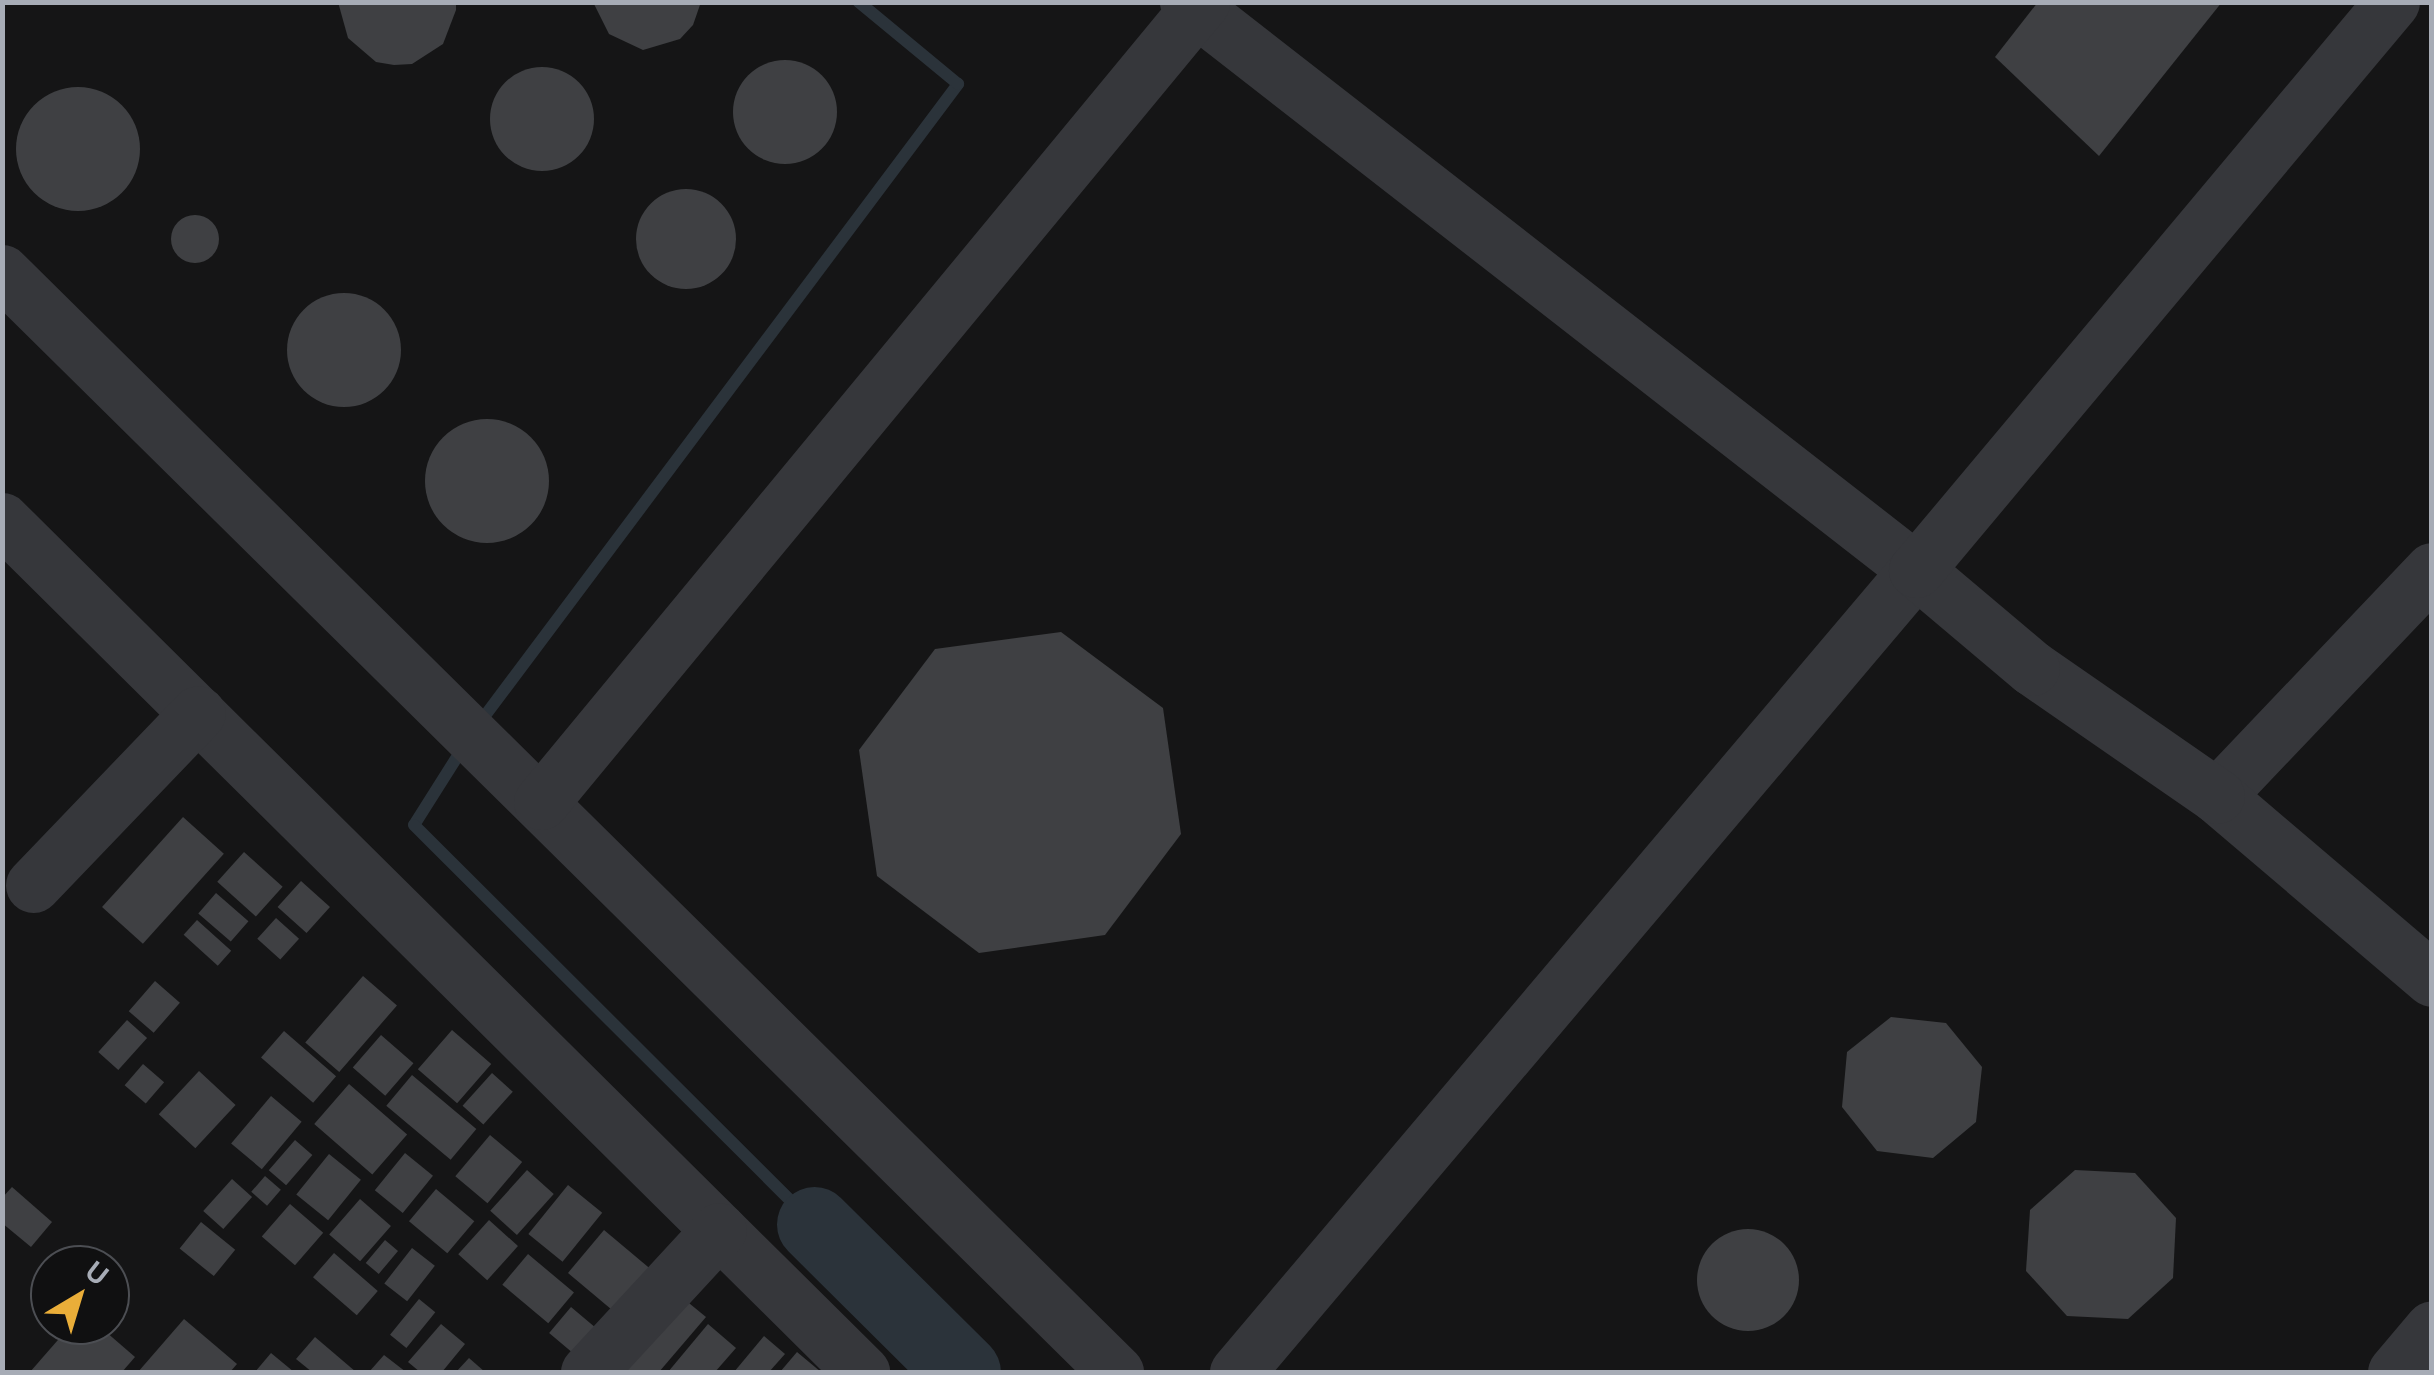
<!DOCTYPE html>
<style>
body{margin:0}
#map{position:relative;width:2434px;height:1375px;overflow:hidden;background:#151516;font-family:Figtree,sans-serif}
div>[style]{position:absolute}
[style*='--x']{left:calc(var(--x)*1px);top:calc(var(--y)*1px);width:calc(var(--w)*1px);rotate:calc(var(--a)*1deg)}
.stream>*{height:12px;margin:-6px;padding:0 6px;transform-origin:6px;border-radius:6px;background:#2b333a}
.river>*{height:75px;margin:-37.5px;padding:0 37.5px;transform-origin:37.5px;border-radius:37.5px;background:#2b333a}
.building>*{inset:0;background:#3f4043;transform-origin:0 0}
.round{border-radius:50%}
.minor>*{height:55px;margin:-27.5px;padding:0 27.5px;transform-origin:27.5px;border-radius:27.5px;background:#36373b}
span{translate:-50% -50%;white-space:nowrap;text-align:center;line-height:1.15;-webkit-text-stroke:9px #101011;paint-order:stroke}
.frame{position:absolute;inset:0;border:5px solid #a7acb6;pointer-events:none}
.north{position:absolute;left:30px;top:1245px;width:100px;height:100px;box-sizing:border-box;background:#101011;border:2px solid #4c4e53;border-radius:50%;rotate:38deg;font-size:28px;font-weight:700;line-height:40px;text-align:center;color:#a7acb6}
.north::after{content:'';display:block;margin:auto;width:35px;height:45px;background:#eaae39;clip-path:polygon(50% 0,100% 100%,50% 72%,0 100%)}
</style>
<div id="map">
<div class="stream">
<div style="--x:478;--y:725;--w:801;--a:-53.17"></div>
<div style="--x:958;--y:84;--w:129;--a:-140.4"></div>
<div style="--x:464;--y:746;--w:93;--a:122.3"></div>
<div style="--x:414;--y:825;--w:565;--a:44.93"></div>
</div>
<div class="river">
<div style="--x:814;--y:1224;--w:210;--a:44.8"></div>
</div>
<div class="building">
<div style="clip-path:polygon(338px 2px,456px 2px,456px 10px,443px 44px,412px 64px,394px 65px,376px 62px,348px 38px)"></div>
<div style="clip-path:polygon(593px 2px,701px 2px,693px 25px,680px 39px,643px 50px,609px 34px)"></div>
<div style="clip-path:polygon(2038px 2px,2222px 2px,2099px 156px,1995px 57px)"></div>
<div class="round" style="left:733px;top:60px;width:104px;height:104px"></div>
<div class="round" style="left:490px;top:67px;width:104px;height:104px"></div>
<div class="round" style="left:16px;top:87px;width:124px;height:124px"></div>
<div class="round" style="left:636px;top:189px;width:100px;height:100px"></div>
<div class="round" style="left:171px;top:215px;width:48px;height:48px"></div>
<div class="round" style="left:287px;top:293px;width:114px;height:114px"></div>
<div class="round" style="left:425px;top:419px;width:124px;height:124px"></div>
<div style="clip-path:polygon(1061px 632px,1163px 708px,1181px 834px,1105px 935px,979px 953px,877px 876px,859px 750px,935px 649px)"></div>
<div style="left:183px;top:817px;width:55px;height:121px;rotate:42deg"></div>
<div style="left:244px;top:852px;width:52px;height:40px;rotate:42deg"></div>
<div style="left:301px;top:881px;width:39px;height:35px;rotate:42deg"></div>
<div style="left:216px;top:893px;width:43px;height:27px;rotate:41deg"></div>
<div style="left:276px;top:918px;width:31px;height:28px;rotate:42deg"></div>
<div style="left:197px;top:920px;width:46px;height:20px;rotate:42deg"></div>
<div style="left:363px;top:976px;width:45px;height:88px;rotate:41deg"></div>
<div style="left:155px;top:981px;width:33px;height:40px;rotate:41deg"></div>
<div style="clip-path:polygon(1891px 1017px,1946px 1023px,1982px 1067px,1976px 1122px,1933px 1158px,1877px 1151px,1842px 1107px,1847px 1052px)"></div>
<div style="left:127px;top:1020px;width:27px;height:43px;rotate:42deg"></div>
<div style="left:452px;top:1030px;width:52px;height:52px;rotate:41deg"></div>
<div style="left:284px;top:1031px;width:69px;height:35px;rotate:41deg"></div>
<div style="left:381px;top:1035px;width:43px;height:43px;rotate:41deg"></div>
<div style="left:143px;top:1064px;width:28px;height:28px;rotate:41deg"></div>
<div style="left:199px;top:1071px;width:50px;height:59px;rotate:43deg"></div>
<div style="left:492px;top:1073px;width:28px;height:44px;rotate:42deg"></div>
<div style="left:412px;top:1075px;width:84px;height:40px;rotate:40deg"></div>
<div style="left:349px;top:1084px;width:77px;height:53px;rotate:41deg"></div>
<div style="left:271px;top:1096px;width:40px;height:62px;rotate:40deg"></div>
<div style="left:490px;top:1135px;width:42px;height:54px;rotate:40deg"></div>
<div style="left:295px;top:1140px;width:23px;height:40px;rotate:41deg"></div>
<div style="left:405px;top:1153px;width:36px;height:48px;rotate:39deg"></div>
<div style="left:329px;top:1154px;width:41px;height:52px;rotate:39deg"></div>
<div style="left:527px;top:1170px;width:36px;height:55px;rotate:42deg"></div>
<div style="clip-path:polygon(2075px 1170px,2135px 1173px,2176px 1218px,2173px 1278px,2128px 1319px,2067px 1316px,2026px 1271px,2030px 1210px)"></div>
<div style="left:265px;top:1176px;width:21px;height:21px;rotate:41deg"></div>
<div style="left:232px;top:1179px;width:27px;height:43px;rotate:42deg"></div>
<div style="left:568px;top:1185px;width:44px;height:63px;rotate:39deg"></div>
<div style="clip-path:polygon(12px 1187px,52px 1222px,31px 1247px,2px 1223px,2px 1198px)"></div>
<div style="left:436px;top:1189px;width:50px;height:42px;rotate:40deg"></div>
<div style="left:360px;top:1199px;width:41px;height:47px;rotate:41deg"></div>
<div style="left:290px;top:1204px;width:44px;height:43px;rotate:41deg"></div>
<div style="left:489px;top:1220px;width:39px;height:46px;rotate:42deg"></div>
<div style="left:201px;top:1222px;width:44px;height:34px;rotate:39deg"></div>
<div class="round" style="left:1697px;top:1229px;width:102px;height:102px"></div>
<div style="left:604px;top:1230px;width:65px;height:56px;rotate:40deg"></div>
<div style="left:385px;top:1240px;width:17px;height:30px;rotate:40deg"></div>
<div style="left:412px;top:1248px;width:29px;height:45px;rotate:38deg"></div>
<div style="left:334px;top:1253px;width:58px;height:32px;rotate:41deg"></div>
<div style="left:528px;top:1254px;width:60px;height:40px;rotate:40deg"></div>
<div style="clip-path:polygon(673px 1290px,706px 1317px,659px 1372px,624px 1372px)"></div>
<div style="left:419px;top:1299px;width:21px;height:46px;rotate:39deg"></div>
<div style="left:571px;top:1307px;width:31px;height:34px;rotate:40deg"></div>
<div style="clip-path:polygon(184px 1319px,237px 1364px,230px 1372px,138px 1372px)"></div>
<div style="clip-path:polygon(441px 1324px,465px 1344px,442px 1372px,420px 1372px,408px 1362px)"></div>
<div style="clip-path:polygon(708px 1324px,736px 1348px,715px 1372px,668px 1372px)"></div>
<div style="clip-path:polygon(71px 1325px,98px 1325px,135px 1357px,122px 1372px,30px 1372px)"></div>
<div style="clip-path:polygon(764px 1336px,785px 1354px,769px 1372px,734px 1372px)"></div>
<div style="clip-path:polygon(315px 1337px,356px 1372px,312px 1372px,296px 1359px)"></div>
<div style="clip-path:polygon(797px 1352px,821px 1372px,780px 1372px)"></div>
<div style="clip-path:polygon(271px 1353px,294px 1372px,255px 1372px)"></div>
<div style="clip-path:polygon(384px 1355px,406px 1372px,369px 1372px)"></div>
<div style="clip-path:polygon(469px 1358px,485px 1372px,456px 1372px)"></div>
</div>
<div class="minor">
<div style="--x:1187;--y:2;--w:924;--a:37.92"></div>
<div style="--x:1916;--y:570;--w:1051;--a:130.25"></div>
<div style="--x:2;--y:272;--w:1566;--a:44.64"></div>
<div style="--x:2;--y:520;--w:1211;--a:44.73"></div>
<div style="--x:2432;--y:570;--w:312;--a:133.6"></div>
<div style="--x:2217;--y:796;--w:282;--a:40.4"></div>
<div style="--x:2217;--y:796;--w:225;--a:-145.3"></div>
<div style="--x:2032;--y:668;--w:152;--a:-139.8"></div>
<div style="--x:1916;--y:570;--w:741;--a:-50.04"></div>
<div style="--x:541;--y:802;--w:1038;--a:-50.43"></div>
<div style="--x:33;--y:885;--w:238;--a:-46.2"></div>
<div style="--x:588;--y:1372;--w:193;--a:-47.3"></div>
<div style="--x:2395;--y:1372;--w:57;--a:-49.9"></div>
</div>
<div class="frame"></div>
<div class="north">U</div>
</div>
